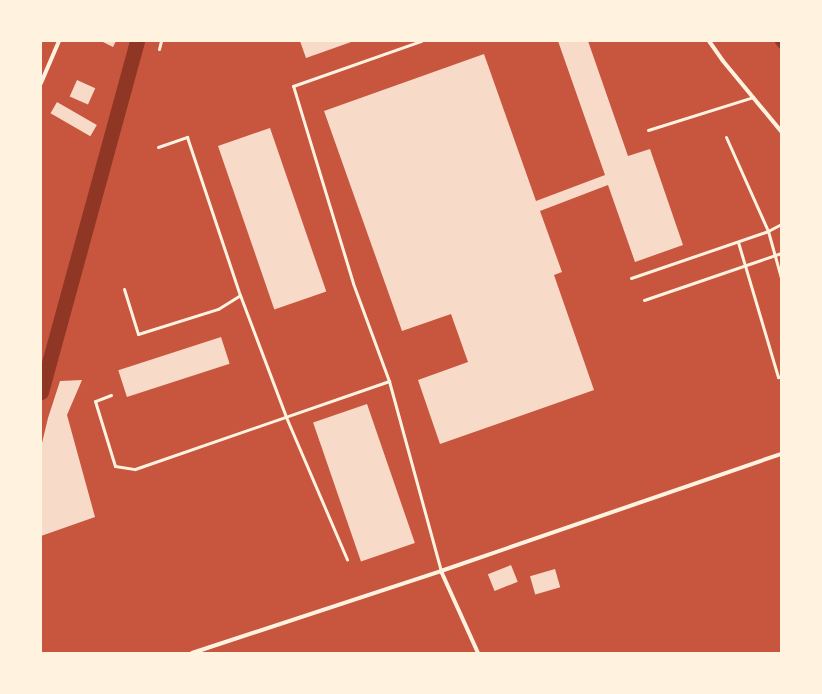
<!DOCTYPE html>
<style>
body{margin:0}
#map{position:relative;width:822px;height:694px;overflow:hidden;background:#c8553d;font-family:"Source Serif 4",serif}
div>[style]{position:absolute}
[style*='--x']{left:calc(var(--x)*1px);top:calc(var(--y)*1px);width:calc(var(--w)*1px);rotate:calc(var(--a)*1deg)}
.stream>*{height:4.5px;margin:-2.25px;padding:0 2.25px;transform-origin:2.25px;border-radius:2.25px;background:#8f3625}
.canal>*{height:15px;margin:-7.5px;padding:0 7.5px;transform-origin:7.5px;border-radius:7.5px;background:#8f3625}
.building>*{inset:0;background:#f7dbc8;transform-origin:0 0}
.service>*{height:3px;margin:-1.5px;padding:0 1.5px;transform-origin:1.5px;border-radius:1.5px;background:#fff3e0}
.minor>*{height:4px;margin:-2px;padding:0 2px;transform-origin:2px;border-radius:2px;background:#fff3e0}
span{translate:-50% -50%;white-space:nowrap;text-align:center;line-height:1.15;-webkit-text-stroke:4px #fff3e0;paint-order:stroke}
.frame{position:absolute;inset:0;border:42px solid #fff3e0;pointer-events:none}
</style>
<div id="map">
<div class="stream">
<div style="--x:777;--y:41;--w:6;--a:51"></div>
</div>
<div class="canal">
<div style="--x:41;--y:392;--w:364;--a:-74.7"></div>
</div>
<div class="building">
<div style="clip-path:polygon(101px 41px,116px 41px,113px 47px)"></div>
<div style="clip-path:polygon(300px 41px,354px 41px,306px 58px)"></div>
<div style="clip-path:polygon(558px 41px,588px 41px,628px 156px,650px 149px,683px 245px,635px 262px,608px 185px,540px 211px,562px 272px,554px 275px,594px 390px,440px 444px,418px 380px,468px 362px,451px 314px,402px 331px,324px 111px,484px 54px,536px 201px,605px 175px)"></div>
<div style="left:77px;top:80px;width:20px;height:18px;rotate:24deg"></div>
<div style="left:57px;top:102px;width:46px;height:13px;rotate:30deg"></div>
<div style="left:270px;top:128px;width:173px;height:55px;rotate:71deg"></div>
<div style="left:221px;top:337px;width:28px;height:108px;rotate:72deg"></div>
<div style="clip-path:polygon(82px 380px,67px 415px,95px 517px,41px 536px,41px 447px,48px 418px,60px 381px)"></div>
<div style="left:367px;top:404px;width:147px;height:57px;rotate:71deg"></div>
<div style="left:511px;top:565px;width:18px;height:25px;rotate:68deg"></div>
<div style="left:555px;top:569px;width:19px;height:26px;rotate:74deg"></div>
</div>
<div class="service">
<div style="--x:159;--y:49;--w:8;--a:-76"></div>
<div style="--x:648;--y:130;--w:110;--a:-17.4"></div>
<div style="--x:726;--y:137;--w:103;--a:65.9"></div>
<div style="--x:768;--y:231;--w:49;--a:74.5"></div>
<div style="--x:158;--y:147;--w:31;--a:-19"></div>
<div style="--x:187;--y:137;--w:167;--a:71.5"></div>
<div style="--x:240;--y:295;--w:130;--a:69.3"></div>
<div style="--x:286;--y:417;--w:155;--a:66.8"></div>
<div style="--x:738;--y:242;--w:141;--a:73.5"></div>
<div style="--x:778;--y:377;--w:3;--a:-18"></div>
<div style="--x:631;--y:278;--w:145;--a:-18.9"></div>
<div style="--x:768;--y:231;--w:15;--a:-28"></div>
<div style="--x:124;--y:289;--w:47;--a:72.7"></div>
<div style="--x:138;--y:334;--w:84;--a:-17.4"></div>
<div style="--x:218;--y:309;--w:26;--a:-32"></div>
<div style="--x:644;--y:300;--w:145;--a:-18.9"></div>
<div style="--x:389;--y:381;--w:197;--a:74.7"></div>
<div style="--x:111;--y:395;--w:17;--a:159"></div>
<div style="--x:95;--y:401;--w:68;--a:72.9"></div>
<div style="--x:115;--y:466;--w:20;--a:9"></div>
<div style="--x:135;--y:469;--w:269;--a:-19.1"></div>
<div style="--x:389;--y:381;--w:104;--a:-110.2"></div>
<div style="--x:353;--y:283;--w:206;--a:-106.9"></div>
<div style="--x:293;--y:86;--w:136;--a:-19.4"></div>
</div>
<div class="minor">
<div style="--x:709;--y:41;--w:24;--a:55"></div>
<div style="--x:723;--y:61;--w:91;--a:50.4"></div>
<div style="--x:41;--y:83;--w:46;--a:-66.8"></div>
<div style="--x:441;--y:571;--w:90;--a:65.7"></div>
<div style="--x:192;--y:653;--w:262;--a:-18.2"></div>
<div style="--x:441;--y:571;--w:360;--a:-19"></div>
</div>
<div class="frame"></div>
</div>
